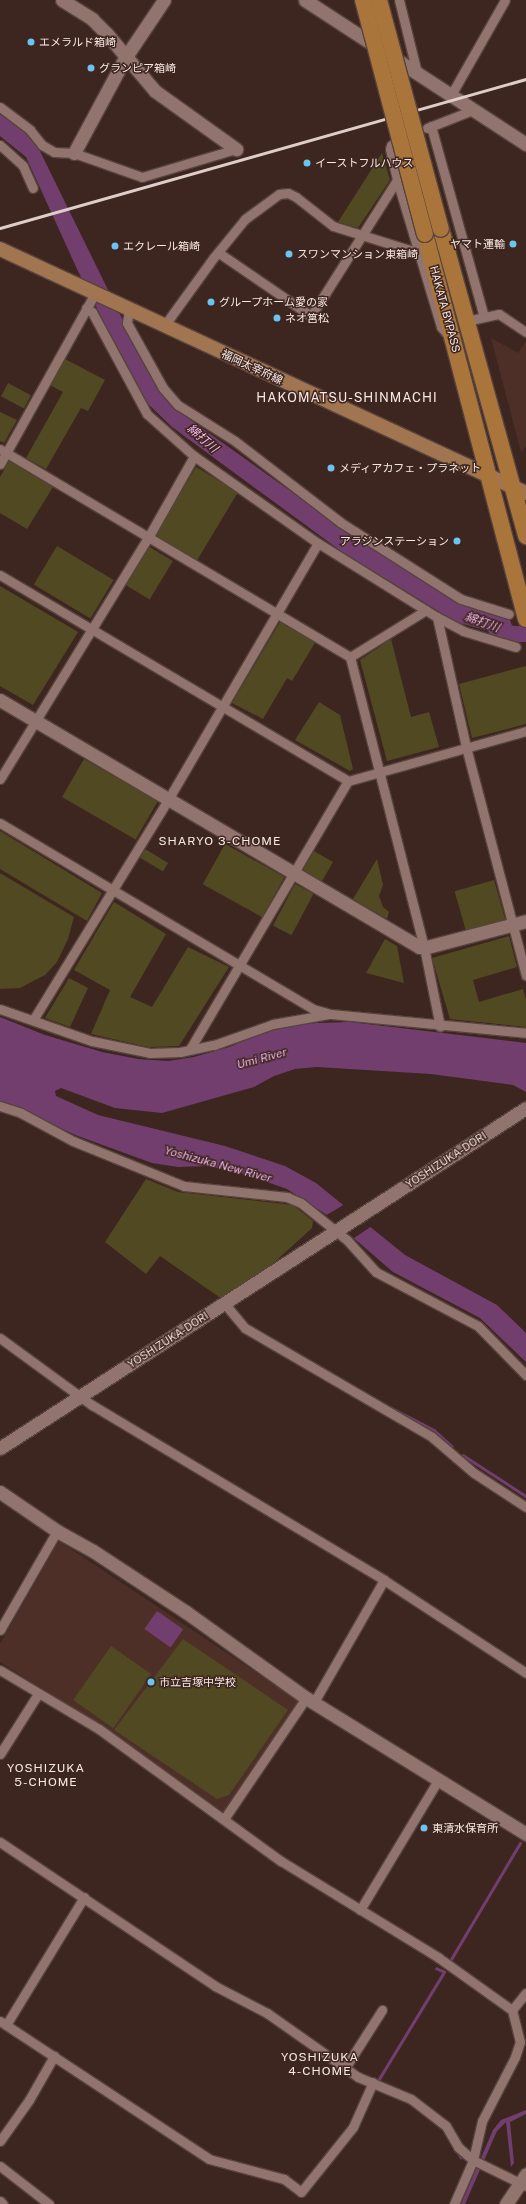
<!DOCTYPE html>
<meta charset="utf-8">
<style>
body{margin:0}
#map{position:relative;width:526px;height:2204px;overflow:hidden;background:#3e2620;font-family:"Public Sans","Noto Sans JP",sans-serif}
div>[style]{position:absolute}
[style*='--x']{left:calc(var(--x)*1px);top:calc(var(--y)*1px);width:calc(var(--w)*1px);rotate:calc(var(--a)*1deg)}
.built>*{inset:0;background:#4d2f27}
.green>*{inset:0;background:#514921;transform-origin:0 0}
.water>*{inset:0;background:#713e6d;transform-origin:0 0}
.pier>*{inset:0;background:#3e2620}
.stream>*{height:2.5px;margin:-1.25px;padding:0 1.25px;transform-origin:1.25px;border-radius:1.25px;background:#713e6d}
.river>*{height:16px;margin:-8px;padding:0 8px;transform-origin:8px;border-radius:8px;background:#713e6d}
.roads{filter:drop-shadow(1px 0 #57433e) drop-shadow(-1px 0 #57433e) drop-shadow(0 1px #57433e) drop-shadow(0 -1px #57433e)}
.street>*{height:9px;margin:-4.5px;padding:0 4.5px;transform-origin:4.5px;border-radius:4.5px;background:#91746d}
.secondary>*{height:13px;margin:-6.5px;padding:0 6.5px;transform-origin:6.5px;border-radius:6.5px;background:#91746d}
.primary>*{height:14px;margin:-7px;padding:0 7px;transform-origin:7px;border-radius:7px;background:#a0754f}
.highway>*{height:16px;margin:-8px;padding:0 8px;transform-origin:8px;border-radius:8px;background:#aa753b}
.rail>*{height:2.5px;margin:-1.25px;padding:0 1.25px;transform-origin:1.25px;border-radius:1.25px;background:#decdc8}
.bridges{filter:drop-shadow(1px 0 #57433e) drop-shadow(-1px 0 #57433e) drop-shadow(0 1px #57433e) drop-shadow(0 -1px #57433e)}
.highway-bridge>*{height:16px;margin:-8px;padding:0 8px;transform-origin:8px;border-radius:8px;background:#aa753b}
.dots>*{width:11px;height:11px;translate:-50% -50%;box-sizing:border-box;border:2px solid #3e2620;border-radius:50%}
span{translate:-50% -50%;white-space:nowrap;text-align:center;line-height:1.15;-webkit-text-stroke:3px #3e2620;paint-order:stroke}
.poi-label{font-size:11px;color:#f9e9e5}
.left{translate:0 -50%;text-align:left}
.right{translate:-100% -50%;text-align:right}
.street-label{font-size:11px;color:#f9e9e5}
.water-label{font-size:12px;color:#f7b8ef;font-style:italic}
.neighbourhood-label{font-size:12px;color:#f9e9e5;letter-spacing:1px}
.quarter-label{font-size:13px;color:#f9e9e5;letter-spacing:1px}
</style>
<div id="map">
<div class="built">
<div style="clip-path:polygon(491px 338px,518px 353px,526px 341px,526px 446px,521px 452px)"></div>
<div style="clip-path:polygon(59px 1541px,300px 1702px,225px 1813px,115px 1734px,0 1662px,0 1644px)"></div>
</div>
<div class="green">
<div style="clip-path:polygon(382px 153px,390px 180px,358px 228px,338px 222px)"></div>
<div style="clip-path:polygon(65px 359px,105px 380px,88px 411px,81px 408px,46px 469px,26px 458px,63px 392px,50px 385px)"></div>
<div style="left:8px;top:383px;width:26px;height:15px;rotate:28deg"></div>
<div style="clip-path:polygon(0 412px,17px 420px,4px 443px,0 441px)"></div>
<div style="clip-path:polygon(9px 461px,53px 487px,27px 529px,0 513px,0 477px)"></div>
<div style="left:196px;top:467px;width:49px;height:80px;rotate:31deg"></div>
<div style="left:57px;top:546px;width:66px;height:45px;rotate:31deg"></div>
<div style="left:148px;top:546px;width:29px;height:45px;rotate:31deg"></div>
<div style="clip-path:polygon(0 586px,78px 632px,33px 705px,0 686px)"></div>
<div style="clip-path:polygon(280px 622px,316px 641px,292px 681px,287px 678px,263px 719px,232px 703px)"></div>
<div style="clip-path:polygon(391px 639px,411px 717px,429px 712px,439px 747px,387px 761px,360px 660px)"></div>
<div style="clip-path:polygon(526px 666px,526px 724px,472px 738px,459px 684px)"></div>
<div style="clip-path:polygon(319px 702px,340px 715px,353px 769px,350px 771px,295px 740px)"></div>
<div style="left:84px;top:759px;width:85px;height:44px;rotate:30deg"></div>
<div style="clip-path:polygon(0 831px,102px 893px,87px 921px,0 869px)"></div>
<div style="left:225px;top:844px;width:68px;height:46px;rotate:29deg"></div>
<div style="left:145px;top:849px;width:27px;height:10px;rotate:31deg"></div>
<div style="left:314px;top:851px;width:22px;height:24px;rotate:30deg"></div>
<div style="clip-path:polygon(377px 859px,383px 885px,379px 896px,383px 907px,389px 912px,387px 919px,353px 899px)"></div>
<div style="clip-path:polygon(0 873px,74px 917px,68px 939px,57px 962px,45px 975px,20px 988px,0 989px)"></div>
<div style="left:494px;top:880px;width:41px;height:41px;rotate:74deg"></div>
<div style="left:295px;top:884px;width:21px;height:47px;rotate:28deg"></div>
<div style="clip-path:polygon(114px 902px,166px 934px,130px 997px,152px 1007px,188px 947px,229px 967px,179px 1046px,148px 1047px,91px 1034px,110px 990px,74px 970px)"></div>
<div style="clip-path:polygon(509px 936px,517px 967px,473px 980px,479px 1002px,523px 989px,526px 1000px,526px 1027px,450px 1019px,432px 958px)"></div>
<div style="clip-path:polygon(385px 939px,397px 946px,404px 983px,366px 973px)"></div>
<div style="clip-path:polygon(69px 978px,88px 988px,70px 1027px,45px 1018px)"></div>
<div style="clip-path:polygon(146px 1179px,178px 1192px,293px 1205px,313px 1221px,312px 1228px,267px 1269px,222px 1299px,160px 1256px,146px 1274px,105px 1242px)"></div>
<div style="clip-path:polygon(183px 1639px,288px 1710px,229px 1795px,217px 1799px,114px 1730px)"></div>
<div style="left:111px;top:1646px;width:49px;height:66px;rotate:35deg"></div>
</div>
<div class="water">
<div style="clip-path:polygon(0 112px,15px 122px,35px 141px,138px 351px,160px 390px,175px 409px,362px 542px,465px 604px,508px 616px,518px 639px,456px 622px,345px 554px,172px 427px,143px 399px,77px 269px,26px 157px,0 136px)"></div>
<div style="clip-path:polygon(0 1017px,45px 1035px,102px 1052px,138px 1059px,168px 1061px,194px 1057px,229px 1047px,286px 1024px,350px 1022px,526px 1043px,526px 1092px,513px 1085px,431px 1074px,317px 1067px,295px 1069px,274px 1076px,254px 1087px,162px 1113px,115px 1108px,61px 1088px,55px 1091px,56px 1096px,98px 1115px,225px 1146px,285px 1166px,316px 1183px,405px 1255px,497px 1305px,526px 1333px,526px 1362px,480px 1318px,393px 1272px,327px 1215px,287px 1189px,238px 1172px,206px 1166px,178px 1167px,152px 1163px,78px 1136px,0 1101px)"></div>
<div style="left:157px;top:1611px;width:32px;height:22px;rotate:35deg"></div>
<div style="clip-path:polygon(526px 2110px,526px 2114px,510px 2122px,514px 2163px,511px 2167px,506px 2122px,497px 2131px,465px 2204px,461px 2204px,493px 2130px,501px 2120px)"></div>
</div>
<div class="pier">
<div style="clip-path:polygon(345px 1204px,372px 1226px,351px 1240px,325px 1216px)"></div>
</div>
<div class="stream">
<div style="--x:386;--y:1405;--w:54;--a:27.5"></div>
<div style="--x:434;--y:1430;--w:24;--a:42"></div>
<div style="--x:463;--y:1455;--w:75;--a:33.1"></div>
<div style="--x:450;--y:1961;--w:137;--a:-59.3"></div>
<div style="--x:379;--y:2079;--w:125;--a:-58.7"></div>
<div style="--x:444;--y:1972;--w:8;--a:-157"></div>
<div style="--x:458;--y:2152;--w:6;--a:59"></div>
</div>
<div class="river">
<div style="--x:496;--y:629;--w:18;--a:16"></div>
<div style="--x:513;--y:634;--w:13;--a:0"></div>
</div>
<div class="roads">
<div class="street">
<div style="--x:399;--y:0;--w:75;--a:76.1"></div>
<div style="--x:451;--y:95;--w:109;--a:-60.4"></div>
<div style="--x:0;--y:107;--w:38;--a:37"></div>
<div style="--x:30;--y:130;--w:19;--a:51"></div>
<div style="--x:42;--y:145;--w:14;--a:30"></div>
<div style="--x:54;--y:152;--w:20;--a:3"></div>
<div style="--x:74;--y:153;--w:72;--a:19.4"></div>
<div style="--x:142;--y:177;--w:98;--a:-16.6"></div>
<div style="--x:431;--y:126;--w:198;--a:74.5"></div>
<div style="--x:427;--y:128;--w:49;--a:-21.4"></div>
<div style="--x:0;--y:145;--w:31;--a:42"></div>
<div style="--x:23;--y:166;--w:24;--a:66"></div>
<div style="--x:391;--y:145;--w:4;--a:104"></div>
<div style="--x:390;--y:149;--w:32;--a:77"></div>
<div style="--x:397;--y:180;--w:153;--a:73.3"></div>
<div style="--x:441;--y:327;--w:13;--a:48"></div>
<div style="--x:219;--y:253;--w:112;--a:34.4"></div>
<div style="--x:311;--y:316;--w:161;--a:-57.7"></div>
<div style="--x:86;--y:308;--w:7;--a:34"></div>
<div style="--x:92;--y:312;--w:116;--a:61.7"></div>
<div style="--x:147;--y:414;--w:63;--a:41.8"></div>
<div style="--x:194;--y:456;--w:151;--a:35.1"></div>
<div style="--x:318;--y:543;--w:140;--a:31.9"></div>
<div style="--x:437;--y:617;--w:30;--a:28"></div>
<div style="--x:463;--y:631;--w:55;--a:16.8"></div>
<div style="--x:129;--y:310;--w:13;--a:99"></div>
<div style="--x:127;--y:323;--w:74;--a:61"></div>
<div style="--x:163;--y:388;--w:23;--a:49"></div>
<div style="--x:178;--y:405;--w:67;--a:32.3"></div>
<div style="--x:235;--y:441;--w:133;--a:37.6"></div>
<div style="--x:340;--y:522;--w:143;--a:32.5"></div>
<div style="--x:461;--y:599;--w:50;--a:17.4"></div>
<div style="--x:466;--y:321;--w:34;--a:-12"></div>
<div style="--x:499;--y:314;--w:32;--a:34"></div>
<div style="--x:164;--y:326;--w:85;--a:-54.1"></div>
<div style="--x:214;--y:257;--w:49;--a:-50.8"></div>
<div style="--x:245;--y:219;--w:42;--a:-36.3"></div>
<div style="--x:279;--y:194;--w:9;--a:-6"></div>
<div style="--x:288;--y:193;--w:9;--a:27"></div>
<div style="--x:296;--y:197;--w:47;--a:38.1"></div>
<div style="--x:333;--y:226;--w:90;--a:17.4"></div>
<div style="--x:0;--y:449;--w:407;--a:30.7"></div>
<div style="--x:350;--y:657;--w:299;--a:75.7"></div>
<div style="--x:424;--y:947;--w:81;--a:78.6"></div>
<div style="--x:0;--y:464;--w:196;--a:-60.9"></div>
<div style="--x:0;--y:575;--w:404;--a:30.6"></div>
<div style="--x:348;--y:781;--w:185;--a:-15.7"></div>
<div style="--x:437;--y:617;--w:133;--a:77.4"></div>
<div style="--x:466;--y:747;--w:236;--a:75.3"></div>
<div style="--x:350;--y:657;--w:89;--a:-31.7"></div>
<div style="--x:0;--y:779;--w:285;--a:-58.5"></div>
<div style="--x:149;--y:536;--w:92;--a:-60.6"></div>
<div style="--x:0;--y:823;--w:364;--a:30.7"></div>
<div style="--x:313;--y:1009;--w:15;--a:16"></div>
<div style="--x:0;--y:1009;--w:97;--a:19.2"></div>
<div style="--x:92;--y:1041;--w:59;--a:11.7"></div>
<div style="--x:150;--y:1053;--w:30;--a:-2"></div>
<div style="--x:180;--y:1052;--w:35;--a:-12"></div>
<div style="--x:214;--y:1045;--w:63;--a:-19.6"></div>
<div style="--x:273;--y:1024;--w:58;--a:-10"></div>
<div style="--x:330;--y:1014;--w:197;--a:5.5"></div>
<div style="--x:33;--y:1020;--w:260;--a:-58.5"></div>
<div style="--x:169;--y:798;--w:295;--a:-59.7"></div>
<div style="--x:190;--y:1049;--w:311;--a:-59.5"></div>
<div style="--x:0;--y:1106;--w:22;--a:18"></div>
<div style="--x:21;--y:1113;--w:59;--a:28.3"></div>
<div style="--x:73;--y:1141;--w:120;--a:22.1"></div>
<div style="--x:184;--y:1186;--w:104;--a:6.1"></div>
<div style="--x:287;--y:1197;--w:15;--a:23"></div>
<div style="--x:301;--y:1203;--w:59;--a:38.8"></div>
<div style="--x:347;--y:1240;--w:43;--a:47.8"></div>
<div style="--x:376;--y:1272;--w:115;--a:27.9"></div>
<div style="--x:478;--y:1326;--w:69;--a:45.6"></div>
<div style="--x:224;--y:1303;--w:33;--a:50"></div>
<div style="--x:245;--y:1328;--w:216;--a:30.2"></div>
<div style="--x:432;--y:1437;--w:55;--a:40.6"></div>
<div style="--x:474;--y:1473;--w:62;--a:33.2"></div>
<div style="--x:0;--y:1338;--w:114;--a:36.1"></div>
<div style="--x:92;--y:1405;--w:340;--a:30.9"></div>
<div style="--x:384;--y:1580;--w:170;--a:33.2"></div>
<div style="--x:0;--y:1630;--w:114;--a:-60.1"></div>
<div style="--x:0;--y:1670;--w:115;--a:30.8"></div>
<div style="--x:99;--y:1729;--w:225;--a:36"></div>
<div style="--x:281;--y:1861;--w:185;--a:31.5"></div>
<div style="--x:439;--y:1958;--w:90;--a:35.5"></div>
<div style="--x:314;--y:1702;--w:141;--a:-60.2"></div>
<div style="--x:0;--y:1754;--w:71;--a:-57.7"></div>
<div style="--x:224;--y:1819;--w:146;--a:-55.9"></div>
<div style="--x:0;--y:1842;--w:259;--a:33.8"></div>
<div style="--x:215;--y:1986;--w:59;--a:27.4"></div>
<div style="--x:267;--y:2013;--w:111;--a:35.1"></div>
<div style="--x:358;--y:2077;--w:57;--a:22.5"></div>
<div style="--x:411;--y:2099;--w:44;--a:37.6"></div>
<div style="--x:446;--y:2126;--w:24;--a:60"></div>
<div style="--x:458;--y:2147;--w:20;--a:41"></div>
<div style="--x:473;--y:2160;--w:59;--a:26.1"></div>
<div style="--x:360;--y:1910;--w:152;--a:-59"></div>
<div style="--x:0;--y:2021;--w:250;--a:33.4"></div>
<div style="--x:209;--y:2159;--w:78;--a:14.9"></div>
<div style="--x:284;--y:2179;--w:21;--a:37"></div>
<div style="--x:301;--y:2192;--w:83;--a:-51.3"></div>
<div style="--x:353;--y:2127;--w:49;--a:-66"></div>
<div style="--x:6;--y:2025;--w:150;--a:-58.6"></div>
<div style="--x:345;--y:2068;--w:69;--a:-57.5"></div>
<div style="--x:0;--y:2141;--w:50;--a:-54.7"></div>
<div style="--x:29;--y:2100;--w:51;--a:-60.4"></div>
<div style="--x:0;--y:2166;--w:62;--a:37.8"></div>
<div style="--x:0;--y:2201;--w:4;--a:45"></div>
<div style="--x:454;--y:2204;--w:48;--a:-66.6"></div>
<div style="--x:473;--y:2160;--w:40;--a:-77"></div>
<div style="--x:482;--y:2121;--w:72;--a:-62.7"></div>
<div style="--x:515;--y:2057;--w:16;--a:-72"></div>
<div style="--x:520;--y:2042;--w:33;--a:-104"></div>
<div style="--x:512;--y:2010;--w:22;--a:-51"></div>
</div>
<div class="secondary">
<div style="--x:62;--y:0;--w:36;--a:32"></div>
<div style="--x:92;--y:19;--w:21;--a:45"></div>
<div style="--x:107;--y:34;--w:75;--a:49.9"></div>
<div style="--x:155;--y:91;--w:100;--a:35.6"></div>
<div style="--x:305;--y:0;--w:264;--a:33.1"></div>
<div style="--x:74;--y:153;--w:108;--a:-61.8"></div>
<div style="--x:125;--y:58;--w:70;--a:-56.1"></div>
<div style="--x:0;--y:700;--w:486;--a:30.5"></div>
<div style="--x:419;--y:947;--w:8;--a:0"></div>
<div style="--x:427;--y:947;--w:102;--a:-14.7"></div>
<div style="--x:0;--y:1448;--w:626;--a:-32.88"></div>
<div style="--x:0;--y:1492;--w:69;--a:34.4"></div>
<div style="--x:57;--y:1531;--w:41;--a:29.1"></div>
<div style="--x:93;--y:1551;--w:111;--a:33.3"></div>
<div style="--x:186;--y:1612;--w:148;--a:35.6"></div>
<div style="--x:306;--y:1698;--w:259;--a:31.7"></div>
<div style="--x:506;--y:2204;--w:36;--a:-56"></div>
</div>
<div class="primary">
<div style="--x:0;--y:249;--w:580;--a:24.89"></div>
</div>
<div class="highway">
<div style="--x:441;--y:229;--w:319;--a:74.5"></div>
<div style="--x:425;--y:234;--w:398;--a:75.3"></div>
</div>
</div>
<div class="rail">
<div style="--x:0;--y:228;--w:547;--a:-15.82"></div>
</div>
<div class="bridges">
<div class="highway-bridge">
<div style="--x:363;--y:0;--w:242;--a:75.2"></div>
<div style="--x:379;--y:0;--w:237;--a:74.9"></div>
</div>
</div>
<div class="dots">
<div style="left:31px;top:42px;background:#6bc3f2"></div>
<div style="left:91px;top:68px;background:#6bc3f2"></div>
<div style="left:307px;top:163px;background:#6bc3f2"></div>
<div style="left:513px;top:244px;background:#6bc3f2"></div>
<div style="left:115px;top:246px;background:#6bc3f2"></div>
<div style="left:289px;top:254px;background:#6bc3f2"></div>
<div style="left:211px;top:302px;background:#6bc3f2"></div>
<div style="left:277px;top:318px;background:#6bc3f2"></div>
<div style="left:331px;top:468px;background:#6bc3f2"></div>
<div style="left:457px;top:541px;background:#6bc3f2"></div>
<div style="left:151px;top:1682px;background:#6bc3f2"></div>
<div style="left:424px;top:1828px;background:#6bc3f2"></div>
</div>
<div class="poi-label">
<span class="left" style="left:39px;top:42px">エメラルド箱崎</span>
<span class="left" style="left:99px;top:68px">グランピア箱崎</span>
<span class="left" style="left:315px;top:163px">イーストフルハウス</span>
<span class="right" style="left:505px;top:244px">ヤマト運輸</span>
<span class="left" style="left:123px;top:246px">エクレール箱崎</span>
<span class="left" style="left:297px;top:254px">スワンマンション東箱崎</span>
<span class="left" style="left:219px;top:302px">グループホーム愛の家</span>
<span class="left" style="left:285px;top:318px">ネオ筥松</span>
<span class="left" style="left:339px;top:468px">メディアカフェ・プラネット</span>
<span class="right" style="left:449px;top:541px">アラジンステーション</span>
<span class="left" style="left:159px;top:1682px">市立吉塚中学校</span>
<span class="left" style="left:432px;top:1828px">東清水保育所</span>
</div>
<div class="street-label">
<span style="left:445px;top:309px;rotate:75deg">HAKATA BYPASS</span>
<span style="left:252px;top:367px;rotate:25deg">福岡太宰府線</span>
<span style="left:446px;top:1160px;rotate:-33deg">YOSHIZUKA-DORI</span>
<span style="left:168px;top:1340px;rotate:-33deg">YOSHIZUKA-DORI</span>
</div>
<div class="water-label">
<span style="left:202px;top:439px;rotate:41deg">綿打川</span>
<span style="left:482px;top:623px;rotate:20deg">綿打川</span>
<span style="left:262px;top:1059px;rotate:-15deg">Umi River</span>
<span style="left:218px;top:1165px;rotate:15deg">Yoshizuka New River</span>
</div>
<div class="neighbourhood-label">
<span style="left:220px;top:842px">SHARYO 3-CHOME</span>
<span style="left:46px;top:1776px">YOSHIZUKA<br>5-CHOME</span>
<span style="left:320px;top:2065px">YOSHIZUKA<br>4-CHOME</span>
</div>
<div class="quarter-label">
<span style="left:347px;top:398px">HAKOMATSU-SHINMACHI</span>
</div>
</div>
